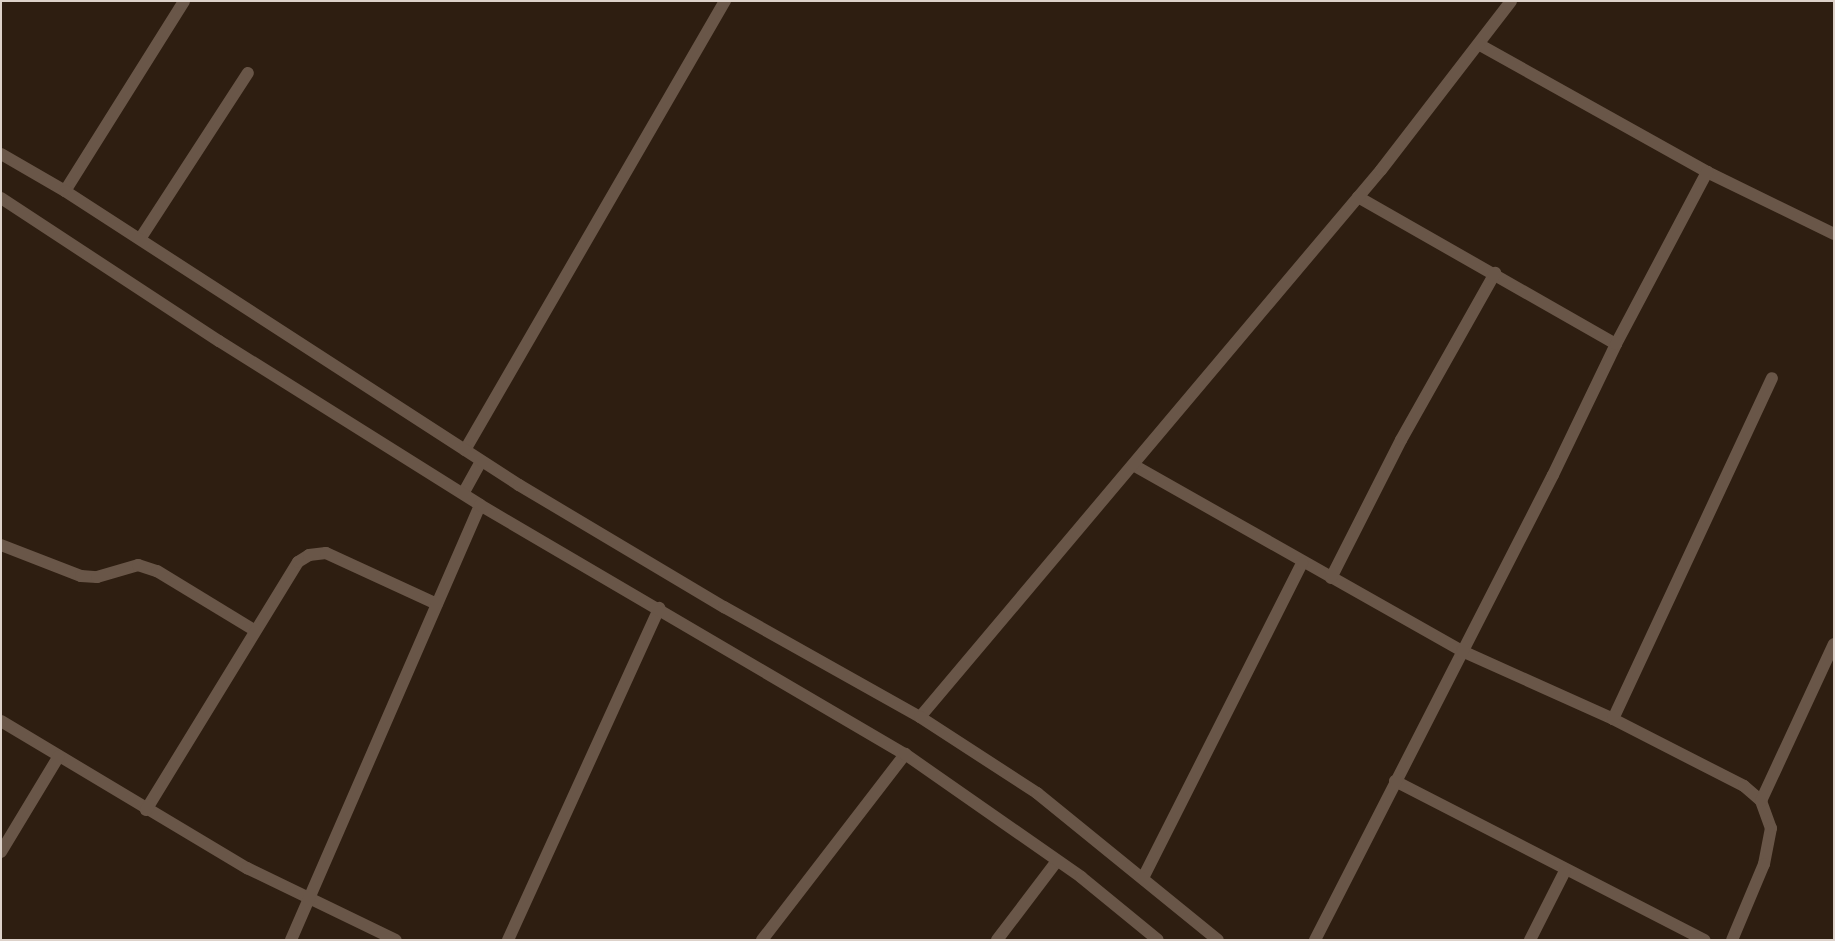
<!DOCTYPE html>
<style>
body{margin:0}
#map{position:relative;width:1835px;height:941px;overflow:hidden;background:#2e1e11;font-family:Ubuntu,sans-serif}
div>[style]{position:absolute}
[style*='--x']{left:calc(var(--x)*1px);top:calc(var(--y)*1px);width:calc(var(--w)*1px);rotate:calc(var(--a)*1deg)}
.lane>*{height:12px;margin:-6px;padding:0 6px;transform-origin:6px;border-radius:6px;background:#695648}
.street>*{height:12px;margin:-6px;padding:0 6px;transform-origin:6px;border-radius:6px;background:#695648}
.secondary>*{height:12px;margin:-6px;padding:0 6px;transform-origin:6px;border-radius:6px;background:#695648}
span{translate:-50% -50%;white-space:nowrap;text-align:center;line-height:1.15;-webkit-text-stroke:5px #110a05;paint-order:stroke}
.frame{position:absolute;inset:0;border:2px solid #ddd2ca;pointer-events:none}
</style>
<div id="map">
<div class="lane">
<div style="--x:65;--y:191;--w:224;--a:-57.9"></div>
<div style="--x:140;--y:239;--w:198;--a:-57"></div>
</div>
<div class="street">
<div style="--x:1480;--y:45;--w:260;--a:29.2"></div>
<div style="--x:1707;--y:172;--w:141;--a:26"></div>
<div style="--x:1358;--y:197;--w:297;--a:29.7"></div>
<div style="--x:465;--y:450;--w:519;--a:-59.93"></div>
<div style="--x:1135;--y:466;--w:376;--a:29.5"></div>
<div style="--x:1462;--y:651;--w:166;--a:24.2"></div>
<div style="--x:1613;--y:719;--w:147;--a:27.1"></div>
<div style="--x:1744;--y:786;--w:23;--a:41"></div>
<div style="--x:1761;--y:801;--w:29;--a:70"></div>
<div style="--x:1771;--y:828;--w:37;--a:101"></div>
<div style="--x:1764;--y:864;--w:82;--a:112.8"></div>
<div style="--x:464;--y:492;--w:35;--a:-61"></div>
<div style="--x:1;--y:545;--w:86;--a:21.2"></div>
<div style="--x:81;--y:576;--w:16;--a:4"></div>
<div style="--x:97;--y:577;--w:43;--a:-16.3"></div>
<div style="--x:138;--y:565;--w:20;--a:18"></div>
<div style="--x:157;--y:571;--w:114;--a:31.3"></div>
<div style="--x:1331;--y:578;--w:155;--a:-63.1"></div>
<div style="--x:1401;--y:440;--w:192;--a:-60.6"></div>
<div style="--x:920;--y:717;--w:715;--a:-49.88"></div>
<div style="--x:1381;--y:170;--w:213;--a:-52.4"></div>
<div style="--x:1613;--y:719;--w:376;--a:-65"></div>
<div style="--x:1;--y:721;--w:287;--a:30.9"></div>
<div style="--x:247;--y:868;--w:165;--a:25.8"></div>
<div style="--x:1395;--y:781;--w:348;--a:27.2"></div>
<div style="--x:1761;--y:801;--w:173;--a:-65.1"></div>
<div style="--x:146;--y:810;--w:291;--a:-58.5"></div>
<div style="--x:298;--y:562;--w:13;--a:-32"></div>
<div style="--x:309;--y:555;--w:17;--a:-7"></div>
<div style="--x:326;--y:553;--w:122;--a:24.7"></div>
<div style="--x:1;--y:852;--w:112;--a:-58.9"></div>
<div style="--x:1143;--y:878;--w:353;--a:-63.2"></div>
<div style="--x:291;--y:940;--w:474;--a:-66.5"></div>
<div style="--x:508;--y:940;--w:365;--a:-65.5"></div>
<div style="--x:762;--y:940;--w:235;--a:-52.4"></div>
<div style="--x:997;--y:940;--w:99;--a:-52.8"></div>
<div style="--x:1315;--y:940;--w:522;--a:-62.9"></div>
<div style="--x:1553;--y:475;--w:145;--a:-64.3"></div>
<div style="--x:1616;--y:344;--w:195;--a:-62.1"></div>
<div style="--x:1530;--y:940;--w:77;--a:-63.1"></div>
</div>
<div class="secondary">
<div style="--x:1;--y:154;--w:74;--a:30"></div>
<div style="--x:65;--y:191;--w:541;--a:32.93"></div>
<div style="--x:519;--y:485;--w:239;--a:30.8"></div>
<div style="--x:724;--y:607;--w:225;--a:29.3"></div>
<div style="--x:920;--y:717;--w:140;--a:33"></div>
<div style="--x:1037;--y:793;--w:233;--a:39.1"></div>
<div style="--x:1;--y:198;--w:261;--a:33.3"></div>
<div style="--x:219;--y:341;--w:308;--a:32.1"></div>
<div style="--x:480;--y:505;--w:493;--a:30.4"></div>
<div style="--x:905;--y:754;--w:215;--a:34.9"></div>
<div style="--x:1081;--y:877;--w:99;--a:39.3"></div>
</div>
<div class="frame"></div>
</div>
